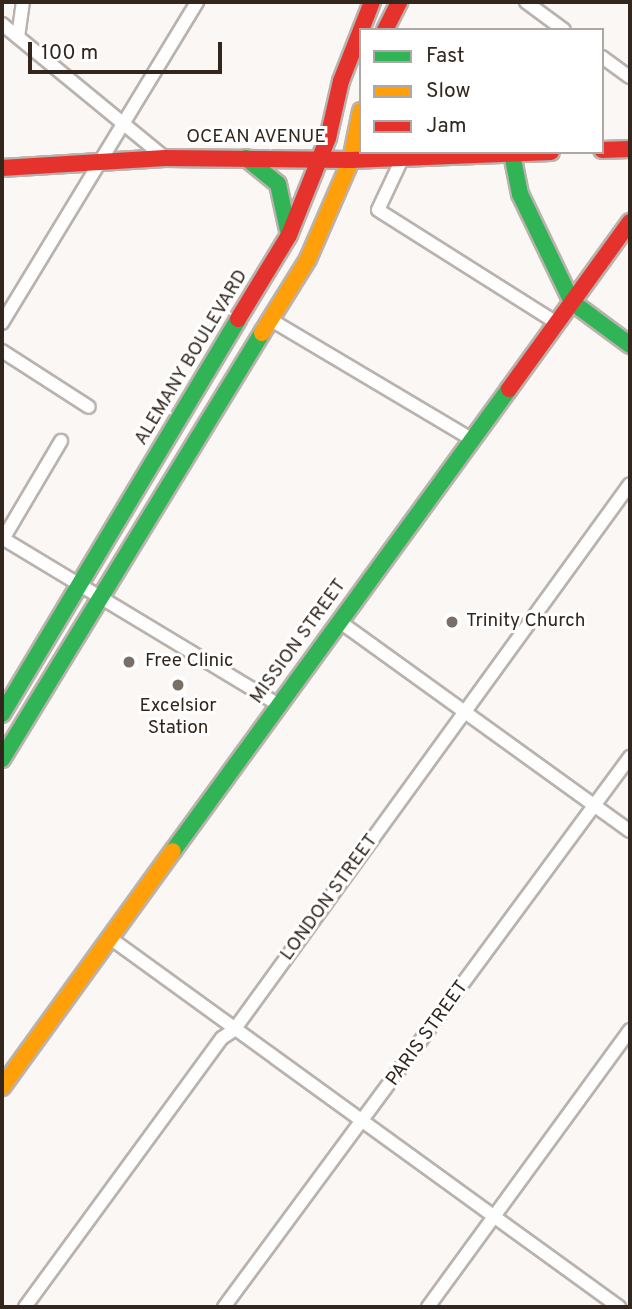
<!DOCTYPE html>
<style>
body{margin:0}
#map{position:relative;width:632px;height:1309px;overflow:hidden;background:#faf7f5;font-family:Overpass,sans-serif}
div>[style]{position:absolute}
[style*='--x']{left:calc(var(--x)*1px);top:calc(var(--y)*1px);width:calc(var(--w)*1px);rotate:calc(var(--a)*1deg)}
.roads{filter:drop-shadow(2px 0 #b9b2ad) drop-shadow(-2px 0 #b9b2ad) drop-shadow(0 2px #b9b2ad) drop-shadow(0 -2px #b9b2ad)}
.street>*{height:12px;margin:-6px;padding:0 6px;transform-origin:6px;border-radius:6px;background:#fefefe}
.fast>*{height:16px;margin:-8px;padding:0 8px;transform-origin:8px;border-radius:8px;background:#30b455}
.slow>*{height:16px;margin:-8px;padding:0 8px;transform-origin:8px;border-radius:8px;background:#ff9f0a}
.jam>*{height:16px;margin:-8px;padding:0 8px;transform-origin:8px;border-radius:8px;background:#e5322d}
.dots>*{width:19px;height:19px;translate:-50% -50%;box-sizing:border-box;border:4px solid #fff;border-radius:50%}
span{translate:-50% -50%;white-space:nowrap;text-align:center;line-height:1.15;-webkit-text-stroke:6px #fff;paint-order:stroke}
.street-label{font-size:19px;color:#32261d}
.poi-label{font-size:19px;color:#32261d}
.left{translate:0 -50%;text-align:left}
.frame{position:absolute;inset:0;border:4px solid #32261d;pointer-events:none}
.legend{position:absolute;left:359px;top:28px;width:245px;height:126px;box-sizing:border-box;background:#fff;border:2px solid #ada8a5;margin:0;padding:9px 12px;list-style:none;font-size:21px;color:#32261d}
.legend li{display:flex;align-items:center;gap:14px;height:35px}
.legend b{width:35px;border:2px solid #ada8a5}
.scale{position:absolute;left:28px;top:42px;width:194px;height:32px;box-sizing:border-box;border:4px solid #32261d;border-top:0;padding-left:9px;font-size:21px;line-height:24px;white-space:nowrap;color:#32261d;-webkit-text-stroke:5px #fff;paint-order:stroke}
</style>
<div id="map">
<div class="roads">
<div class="street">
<div style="--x:526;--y:2;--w:47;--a:36.4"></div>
<div style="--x:2;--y:24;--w:211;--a:39.4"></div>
<div style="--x:18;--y:37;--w:35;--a:-82"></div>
<div style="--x:602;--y:57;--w:34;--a:36"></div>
<div style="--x:402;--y:159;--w:56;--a:115.2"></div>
<div style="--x:378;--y:210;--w:212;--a:32.3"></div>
<div style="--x:271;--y:320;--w:235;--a:30.7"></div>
<div style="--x:2;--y:323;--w:376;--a:-58.7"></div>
<div style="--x:2;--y:351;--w:103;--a:32.8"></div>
<div style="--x:2;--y:538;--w:323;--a:31.1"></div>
<div style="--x:3;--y:539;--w:114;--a:-59.4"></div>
<div style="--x:340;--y:622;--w:357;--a:35.8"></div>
<div style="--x:110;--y:938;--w:629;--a:35.94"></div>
<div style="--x:25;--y:1307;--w:333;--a:-53.8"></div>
<div style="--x:222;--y:1038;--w:14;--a:-34"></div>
<div style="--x:234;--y:1030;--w:674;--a:-54.05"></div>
<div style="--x:224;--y:1307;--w:684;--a:-53.57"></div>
<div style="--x:428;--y:1307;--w:343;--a:-53.9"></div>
</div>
<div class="fast">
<div style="--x:512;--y:154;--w:41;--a:78.7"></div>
<div style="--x:520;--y:194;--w:120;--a:64.3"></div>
<div style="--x:572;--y:302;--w:72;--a:36.6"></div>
<div style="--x:246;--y:158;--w:41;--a:39.1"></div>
<div style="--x:278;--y:184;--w:52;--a:77.8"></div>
<div style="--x:2;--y:714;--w:460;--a:-59.1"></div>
<div style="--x:2;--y:759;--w:499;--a:-58.6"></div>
<div style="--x:173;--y:851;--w:571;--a:-53.97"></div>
</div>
<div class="slow">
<div style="--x:262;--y:333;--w:87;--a:-58.1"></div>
<div style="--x:308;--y:259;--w:108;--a:-66.5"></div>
<div style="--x:351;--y:160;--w:50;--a:-78.5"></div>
<div style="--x:2;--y:1087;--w:291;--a:-54.1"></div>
</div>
<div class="jam">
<div style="--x:385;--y:30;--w:31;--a:-63"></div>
<div style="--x:602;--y:150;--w:28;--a:-2"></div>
<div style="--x:2;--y:168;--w:163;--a:-3.5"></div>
<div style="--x:165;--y:158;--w:186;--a:0.6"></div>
<div style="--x:351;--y:160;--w:200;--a:-2.3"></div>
<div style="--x:238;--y:319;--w:98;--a:-58.7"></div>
<div style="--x:289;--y:235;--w:105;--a:-68.1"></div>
<div style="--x:328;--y:138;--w:58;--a:-77.2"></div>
<div style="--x:341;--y:81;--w:85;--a:-68.6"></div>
<div style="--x:509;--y:389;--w:206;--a:-54.1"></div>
</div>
</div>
<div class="dots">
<div style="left:452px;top:622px;background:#786f69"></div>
<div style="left:129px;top:662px;background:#786f69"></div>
<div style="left:178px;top:685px;background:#786f69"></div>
</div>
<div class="street-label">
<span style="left:256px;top:138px">OCEAN AVENUE</span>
<span style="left:192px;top:358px;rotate:-59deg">ALEMANY BOULEVARD</span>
<span style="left:299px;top:642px;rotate:-54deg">MISSION STREET</span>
<span style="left:330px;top:898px;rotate:-54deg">LONDON STREET</span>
<span style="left:428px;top:1034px;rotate:-54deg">PARIS STREET</span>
</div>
<div class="poi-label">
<span class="left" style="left:466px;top:622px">Trinity Church</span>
<span class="left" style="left:145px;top:662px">Free Clinic</span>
<span style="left:178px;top:718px">Excelsior<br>Station</span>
</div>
<div class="frame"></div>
<ul class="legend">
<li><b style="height:9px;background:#30b455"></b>Fast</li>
<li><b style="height:9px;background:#ff9f0a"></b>Slow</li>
<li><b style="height:9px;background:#e5322d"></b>Jam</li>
</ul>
<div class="scale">100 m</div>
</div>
